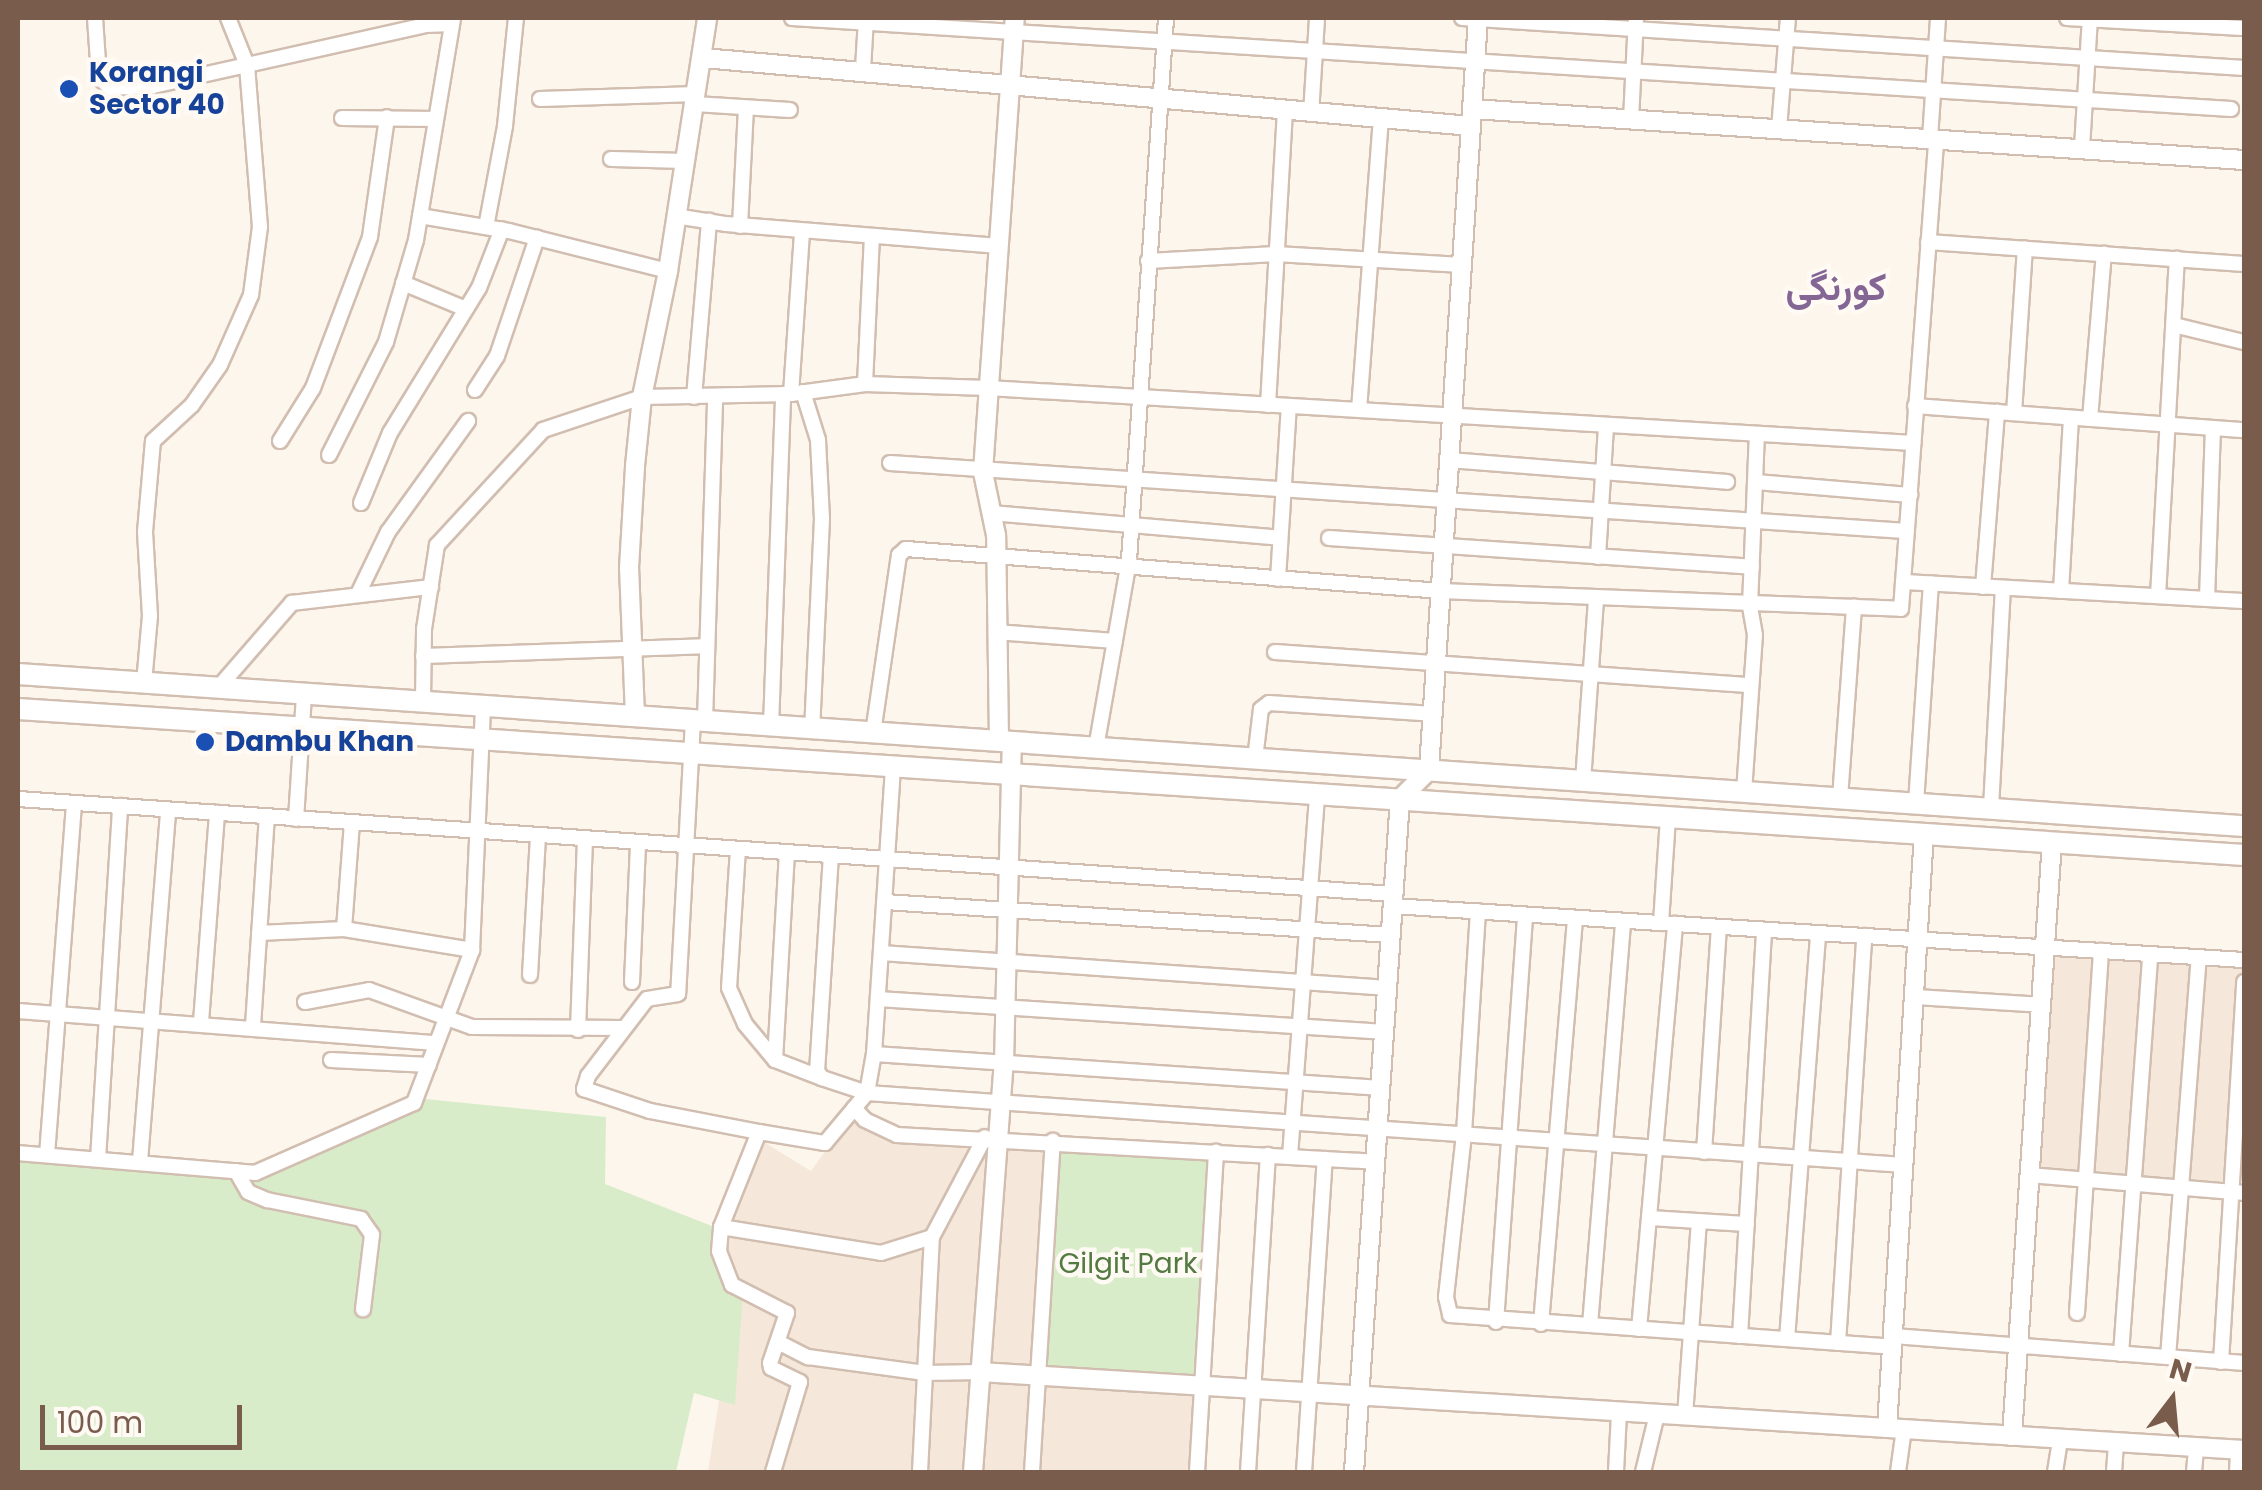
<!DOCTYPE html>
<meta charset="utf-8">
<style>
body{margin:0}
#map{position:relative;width:2262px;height:1490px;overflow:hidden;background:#fdf6ec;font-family:Poppins,Vazirmatn,sans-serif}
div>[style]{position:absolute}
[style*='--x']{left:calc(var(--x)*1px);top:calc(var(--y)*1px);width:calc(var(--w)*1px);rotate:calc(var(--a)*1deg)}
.residential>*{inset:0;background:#f5e8da;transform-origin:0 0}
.green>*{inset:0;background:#d8ecc9;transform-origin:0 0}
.roads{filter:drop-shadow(2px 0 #d1beb0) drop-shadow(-2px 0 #d1beb0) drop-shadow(0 2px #d1beb0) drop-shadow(0 -2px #d1beb0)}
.minor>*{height:14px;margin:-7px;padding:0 7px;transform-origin:7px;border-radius:7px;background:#fff}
.tertiary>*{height:18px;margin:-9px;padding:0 9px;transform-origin:9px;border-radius:9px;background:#fff}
.secondary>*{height:20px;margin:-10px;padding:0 10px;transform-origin:10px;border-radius:10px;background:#fff}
.dots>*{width:28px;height:28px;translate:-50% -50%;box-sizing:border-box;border:5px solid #fffaf3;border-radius:50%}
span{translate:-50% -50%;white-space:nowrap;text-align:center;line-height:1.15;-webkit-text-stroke:9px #fffaf3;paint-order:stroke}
.transit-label{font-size:28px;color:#164399;font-weight:700}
.left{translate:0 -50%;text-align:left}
.park-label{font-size:28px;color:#537a41}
.district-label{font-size:38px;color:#846695;font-weight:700}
.frame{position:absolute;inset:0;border:20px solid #7a5c4d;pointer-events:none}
.north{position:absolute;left:2122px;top:1350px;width:100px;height:100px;-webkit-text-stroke:8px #fffaf3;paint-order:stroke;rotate:16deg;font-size:28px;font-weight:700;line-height:40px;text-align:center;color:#7a5c4d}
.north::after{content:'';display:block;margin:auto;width:35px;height:45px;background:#7a5c4d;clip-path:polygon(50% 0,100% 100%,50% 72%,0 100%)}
.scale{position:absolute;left:40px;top:1405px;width:202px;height:45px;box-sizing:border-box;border:5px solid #7a5c4d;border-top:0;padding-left:12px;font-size:30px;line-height:35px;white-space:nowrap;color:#7a5c4d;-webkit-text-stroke:8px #fffaf3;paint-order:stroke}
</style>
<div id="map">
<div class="residential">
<div style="left:2047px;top:954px;width:197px;height:215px;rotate:4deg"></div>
<div style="clip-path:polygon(848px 1119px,895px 1140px,1215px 1157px,1191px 1472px,708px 1472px,735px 1295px,717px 1228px,752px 1135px,811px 1171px)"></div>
</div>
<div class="green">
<div style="clip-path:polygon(425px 1099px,606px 1117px,605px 1184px,717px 1228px,714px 1246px,743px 1291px,735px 1405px,694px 1393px,676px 1472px,18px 1472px,18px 1160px,254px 1178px)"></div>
<div style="left:1053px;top:1141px;width:163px;height:235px;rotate:4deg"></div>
</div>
<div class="roads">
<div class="minor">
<div style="--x:95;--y:18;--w:59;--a:86.1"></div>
<div style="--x:99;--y:77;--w:16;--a:45"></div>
<div style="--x:110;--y:88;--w:43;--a:-2.7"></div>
<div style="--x:153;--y:86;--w:279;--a:-12.6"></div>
<div style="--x:425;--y:25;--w:27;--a:-2"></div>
<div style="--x:792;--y:18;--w:1442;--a:3.62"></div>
<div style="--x:1462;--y:18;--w:784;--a:3.66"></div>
<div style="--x:2067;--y:18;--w:175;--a:3.3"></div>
<div style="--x:863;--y:69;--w:51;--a:-86.6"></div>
<div style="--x:540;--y:99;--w:157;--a:-1.8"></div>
<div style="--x:695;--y:104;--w:95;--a:3.6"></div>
<div style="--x:1311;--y:114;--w:96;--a:-86.4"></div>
<div style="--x:342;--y:118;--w:94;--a:0.6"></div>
<div style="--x:1631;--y:120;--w:102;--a:-87.2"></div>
<div style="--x:1779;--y:129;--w:111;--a:-85.4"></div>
<div style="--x:1930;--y:139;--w:121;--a:-86.2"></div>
<div style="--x:2082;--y:148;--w:130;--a:-86.5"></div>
<div style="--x:611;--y:159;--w:75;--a:1.5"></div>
<div style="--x:420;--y:216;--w:90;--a:9.6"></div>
<div style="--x:509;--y:231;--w:164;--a:14.1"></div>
<div style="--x:675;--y:216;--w:52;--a:8.9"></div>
<div style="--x:726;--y:224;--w:274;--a:4.6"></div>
<div style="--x:740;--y:226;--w:118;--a:-87.1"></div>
<div style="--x:486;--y:227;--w:103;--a:-79.3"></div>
<div style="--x:505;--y:126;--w:109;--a:-84.2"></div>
<div style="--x:1928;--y:242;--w:317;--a:4"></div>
<div style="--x:1148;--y:261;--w:128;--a:-3.1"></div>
<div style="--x:1276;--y:254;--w:186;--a:3.4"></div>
<div style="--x:403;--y:283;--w:68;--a:22.4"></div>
<div style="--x:2174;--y:325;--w:72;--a:13.7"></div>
<div style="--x:865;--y:384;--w:148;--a:-87.3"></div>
<div style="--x:475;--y:390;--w:40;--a:-57.1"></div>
<div style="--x:497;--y:356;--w:125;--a:-71.3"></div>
<div style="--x:803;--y:392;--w:50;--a:72.6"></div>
<div style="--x:818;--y:440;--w:79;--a:87.1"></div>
<div style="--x:822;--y:519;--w:209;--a:92.7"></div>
<div style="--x:791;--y:394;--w:163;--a:-86.1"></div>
<div style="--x:694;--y:397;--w:177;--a:-85.1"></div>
<div style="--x:1268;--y:405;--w:294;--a:-86.7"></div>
<div style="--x:1915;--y:406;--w:330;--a:4.2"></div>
<div style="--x:1359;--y:410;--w:292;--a:-85.7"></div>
<div style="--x:2014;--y:413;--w:165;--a:-86.2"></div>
<div style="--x:2090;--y:419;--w:166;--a:-85.2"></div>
<div style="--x:280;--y:441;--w:62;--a:-58.1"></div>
<div style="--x:313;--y:388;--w:161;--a:-69.3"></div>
<div style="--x:370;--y:237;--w:121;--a:-81.9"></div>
<div style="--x:329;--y:455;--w:127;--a:-63.2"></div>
<div style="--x:386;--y:342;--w:106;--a:-73.6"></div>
<div style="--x:416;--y:240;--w:225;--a:-80.5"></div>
<div style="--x:1449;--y:460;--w:279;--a:4.5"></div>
<div style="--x:890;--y:463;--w:1019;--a:3.83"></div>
<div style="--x:1756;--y:482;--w:155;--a:4.8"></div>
<div style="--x:361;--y:503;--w:76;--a:-67.5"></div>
<div style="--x:390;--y:433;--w:170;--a:-58.5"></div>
<div style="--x:479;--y:288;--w:63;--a:-68.7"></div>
<div style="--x:991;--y:513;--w:290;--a:4.9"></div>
<div style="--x:1329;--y:538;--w:424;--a:3.9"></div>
<div style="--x:1598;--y:557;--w:132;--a:-86.5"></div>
<div style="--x:1278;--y:579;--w:173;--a:-86.4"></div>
<div style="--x:1903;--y:582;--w:342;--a:3.2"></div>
<div style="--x:1983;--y:587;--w:176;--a:-85.4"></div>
<div style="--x:2061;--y:591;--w:173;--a:-86.7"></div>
<div style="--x:358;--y:594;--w:69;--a:-64.2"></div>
<div style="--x:388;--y:532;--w:137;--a:-54.2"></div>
<div style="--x:2158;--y:596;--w:338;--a:-86.8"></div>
<div style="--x:2207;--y:599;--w:171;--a:-88"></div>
<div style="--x:996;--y:632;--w:119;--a:4.3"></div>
<div style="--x:1275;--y:652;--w:477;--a:4"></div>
<div style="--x:423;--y:656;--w:281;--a:-2"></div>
<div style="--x:144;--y:683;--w:67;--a:-84.9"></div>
<div style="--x:150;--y:616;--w:84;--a:-93.4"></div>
<div style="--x:145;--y:532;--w:91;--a:-85"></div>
<div style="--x:153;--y:441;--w:53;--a:-42.7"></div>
<div style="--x:192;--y:405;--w:49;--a:-55"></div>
<div style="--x:220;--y:365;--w:77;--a:-66.1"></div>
<div style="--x:251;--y:295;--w:69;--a:-82.5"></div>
<div style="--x:260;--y:227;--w:163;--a:-94.6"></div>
<div style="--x:247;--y:65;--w:51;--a:-112"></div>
<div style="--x:218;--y:688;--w:113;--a:-49"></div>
<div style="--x:292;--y:603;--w:140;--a:-6.6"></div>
<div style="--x:423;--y:702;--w:73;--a:-89.2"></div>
<div style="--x:424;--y:629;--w:85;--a:-81.2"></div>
<div style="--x:437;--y:545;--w:156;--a:-47.3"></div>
<div style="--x:543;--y:430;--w:104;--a:-18.4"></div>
<div style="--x:642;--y:397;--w:149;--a:-1.2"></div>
<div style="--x:791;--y:394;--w:75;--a:-7.7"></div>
<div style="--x:865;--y:384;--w:123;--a:1.9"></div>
<div style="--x:988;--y:388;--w:927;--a:3.4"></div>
<div style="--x:693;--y:720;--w:274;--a:93.1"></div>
<div style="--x:678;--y:994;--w:31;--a:171"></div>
<div style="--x:647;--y:999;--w:97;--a:127.5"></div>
<div style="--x:588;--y:1076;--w:14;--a:107"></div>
<div style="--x:584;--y:1089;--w:70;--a:18.4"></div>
<div style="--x:650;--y:1111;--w:111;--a:10.9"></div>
<div style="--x:705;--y:721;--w:323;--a:-88.2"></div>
<div style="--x:771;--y:726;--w:332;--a:-87.9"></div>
<div style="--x:873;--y:733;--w:180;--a:-81.7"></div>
<div style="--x:899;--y:555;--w:9;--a:-41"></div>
<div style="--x:906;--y:549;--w:537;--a:4.49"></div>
<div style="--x:1441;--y:591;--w:460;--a:2.2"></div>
<div style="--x:1901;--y:609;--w:471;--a:-85.7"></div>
<div style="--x:1096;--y:748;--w:191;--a:-80"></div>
<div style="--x:1129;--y:560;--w:543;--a:-86.09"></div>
<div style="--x:1255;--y:759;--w:50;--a:-83.2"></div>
<div style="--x:1261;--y:709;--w:10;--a:-37"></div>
<div style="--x:1269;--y:703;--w:164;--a:3.8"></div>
<div style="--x:1583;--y:781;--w:183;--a:-85.9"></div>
<div style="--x:1744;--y:792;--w:157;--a:-86"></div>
<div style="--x:1755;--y:635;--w:29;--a:-100"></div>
<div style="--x:1750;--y:606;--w:172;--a:-87.7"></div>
<div style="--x:1840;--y:798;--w:192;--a:-85.8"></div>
<div style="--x:18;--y:799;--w:1378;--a:3.95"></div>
<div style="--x:1916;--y:803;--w:220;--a:-86.1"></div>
<div style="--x:1991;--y:808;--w:220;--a:-86.9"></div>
<div style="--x:296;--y:819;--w:125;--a:-86.3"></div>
<div style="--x:738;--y:849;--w:139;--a:93.7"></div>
<div style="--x:729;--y:988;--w:39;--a:66"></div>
<div style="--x:745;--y:1024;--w:47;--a:50.2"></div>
<div style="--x:775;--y:1060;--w:50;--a:21"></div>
<div style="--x:831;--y:855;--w:216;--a:93.7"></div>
<div style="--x:817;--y:1071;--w:9;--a:54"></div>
<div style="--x:822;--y:1078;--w:47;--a:18.4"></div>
<div style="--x:867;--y:1093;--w:1040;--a:3.97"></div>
<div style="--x:885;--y:902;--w:506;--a:3.74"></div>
<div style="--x:1392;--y:906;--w:854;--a:3.63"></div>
<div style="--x:1478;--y:911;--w:223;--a:93.6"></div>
<div style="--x:1464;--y:1134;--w:164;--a:96.3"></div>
<div style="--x:1446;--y:1297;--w:18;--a:77"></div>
<div style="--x:1450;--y:1315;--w:444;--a:4.1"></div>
<div style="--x:1661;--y:923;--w:106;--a:-86.2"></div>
<div style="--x:344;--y:929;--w:107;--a:-85.7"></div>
<div style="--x:259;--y:933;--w:85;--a:-2.7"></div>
<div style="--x:344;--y:929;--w:130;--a:9.3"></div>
<div style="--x:881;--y:953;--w:508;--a:3.95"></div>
<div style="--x:530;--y:975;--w:140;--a:-86.7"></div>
<div style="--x:632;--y:982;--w:140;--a:-87.5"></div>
<div style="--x:1915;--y:997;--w:126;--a:3.6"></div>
<div style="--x:878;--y:999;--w:507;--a:3.73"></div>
<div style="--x:305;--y:1002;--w:65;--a:-10.6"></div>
<div style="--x:369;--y:990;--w:109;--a:19.8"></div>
<div style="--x:472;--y:1027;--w:151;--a:0.4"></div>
<div style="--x:18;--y:1011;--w:419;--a:4.4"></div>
<div style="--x:201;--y:1022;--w:210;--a:-85.6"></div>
<div style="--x:253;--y:1026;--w:209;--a:-86.2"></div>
<div style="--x:578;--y:1030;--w:192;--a:-87.9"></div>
<div style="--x:874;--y:1054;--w:507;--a:3.84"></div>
<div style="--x:331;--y:1060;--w:98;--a:2.9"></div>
<div style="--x:775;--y:1060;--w:208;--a:-86.7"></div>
<div style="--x:854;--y:1108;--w:16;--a:47"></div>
<div style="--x:865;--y:1120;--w:35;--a:25"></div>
<div style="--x:897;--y:1135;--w:479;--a:3.2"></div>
<div style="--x:1704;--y:1152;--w:225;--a:-86.2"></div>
<div style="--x:18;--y:1153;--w:238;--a:4.8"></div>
<div style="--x:255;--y:1173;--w:174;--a:-23.8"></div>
<div style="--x:414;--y:1103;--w:164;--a:-69.2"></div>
<div style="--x:472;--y:950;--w:244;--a:-87.4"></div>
<div style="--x:47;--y:1155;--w:353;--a:-85.6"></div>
<div style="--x:1290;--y:1156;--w:363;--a:-85.7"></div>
<div style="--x:98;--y:1159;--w:354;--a:-86.4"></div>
<div style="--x:140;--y:1161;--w:352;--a:-85.4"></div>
<div style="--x:236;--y:1171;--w:24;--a:60"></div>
<div style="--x:248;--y:1192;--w:21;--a:23"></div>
<div style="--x:267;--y:1200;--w:96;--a:11.4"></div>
<div style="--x:361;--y:1219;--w:19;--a:55"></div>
<div style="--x:372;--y:1235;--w:75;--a:96.9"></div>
<div style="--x:2030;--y:1175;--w:215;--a:4.8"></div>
<div style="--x:1649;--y:1218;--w:98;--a:3.5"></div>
<div style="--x:721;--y:1227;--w:162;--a:9.2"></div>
<div style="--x:881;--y:1253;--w:53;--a:-17.4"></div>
<div style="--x:2077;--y:1313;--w:363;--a:-86.2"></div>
<div style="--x:1496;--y:1322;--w:408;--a:-85.9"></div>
<div style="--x:1541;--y:1324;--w:407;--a:-85.2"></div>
<div style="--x:1590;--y:1325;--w:405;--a:-85.3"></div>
<div style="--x:1639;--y:1329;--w:407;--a:-84.9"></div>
<div style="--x:1740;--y:1336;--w:407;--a:-86.6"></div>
<div style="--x:1894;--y:1336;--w:351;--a:4.4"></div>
<div style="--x:1787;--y:1339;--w:407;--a:-85.6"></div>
<div style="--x:778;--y:1342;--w:34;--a:27"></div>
<div style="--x:808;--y:1357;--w:118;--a:7.8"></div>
<div style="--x:925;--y:1373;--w:55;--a:-1"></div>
<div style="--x:1838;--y:1343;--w:408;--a:-86.3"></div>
<div style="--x:2121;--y:1354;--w:400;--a:-85.8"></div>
<div style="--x:2168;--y:1357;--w:401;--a:-85.6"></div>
<div style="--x:2221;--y:1362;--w:381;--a:-86.5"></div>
<div style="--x:1685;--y:1416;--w:195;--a:-85.9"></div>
<div style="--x:773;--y:1472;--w:94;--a:-73.3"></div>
<div style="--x:800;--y:1382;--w:32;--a:-154"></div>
<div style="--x:771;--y:1368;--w:5;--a:-101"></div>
<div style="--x:770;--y:1363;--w:53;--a:-71.2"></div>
<div style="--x:787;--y:1313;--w:62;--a:-153"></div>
<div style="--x:732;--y:1285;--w:36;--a:-111"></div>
<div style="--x:719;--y:1251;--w:24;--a:-85"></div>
<div style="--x:721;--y:1227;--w:102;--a:-68.2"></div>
<div style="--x:759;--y:1132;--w:67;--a:9.5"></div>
<div style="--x:825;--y:1143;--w:65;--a:-50"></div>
<div style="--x:867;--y:1093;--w:40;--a:-80"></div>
<div style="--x:874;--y:1054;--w:289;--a:-86.2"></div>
<div style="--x:920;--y:1472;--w:235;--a:-87.1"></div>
<div style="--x:932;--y:1237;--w:113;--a:-62.1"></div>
<div style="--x:1032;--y:1472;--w:332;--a:-86.4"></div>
<div style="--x:1197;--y:1472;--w:321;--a:-86.6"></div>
<div style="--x:1248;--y:1472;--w:318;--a:-86.4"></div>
<div style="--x:1304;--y:1472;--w:314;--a:-86.2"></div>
<div style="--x:1616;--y:1472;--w:60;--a:-87.1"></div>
<div style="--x:1643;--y:1472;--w:60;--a:-76.4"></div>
<div style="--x:1898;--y:1472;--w:43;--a:-82.1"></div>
<div style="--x:2055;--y:1472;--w:33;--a:-81"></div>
<div style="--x:2114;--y:1472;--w:30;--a:-86"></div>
<div style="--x:2194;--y:1472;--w:25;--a:-85"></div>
<div style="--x:2237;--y:1472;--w:22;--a:-87"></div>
</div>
<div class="tertiary">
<div style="--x:703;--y:58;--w:771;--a:5.06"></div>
<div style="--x:1472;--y:109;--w:774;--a:3.78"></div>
<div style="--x:635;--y:716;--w:148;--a:-92.3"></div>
<div style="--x:629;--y:568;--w:102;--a:-86.6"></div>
<div style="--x:635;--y:466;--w:69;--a:-84.2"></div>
<div style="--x:642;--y:397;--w:129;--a:-78.3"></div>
<div style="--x:668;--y:271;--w:256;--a:-81.2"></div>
<div style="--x:999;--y:741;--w:206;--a:-90.8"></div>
<div style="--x:996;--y:535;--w:64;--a:-101.7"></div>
<div style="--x:983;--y:472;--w:455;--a:-86"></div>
<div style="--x:980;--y:1372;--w:1266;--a:3.53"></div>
<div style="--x:1887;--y:1428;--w:595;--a:-86.44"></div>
<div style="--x:2012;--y:1436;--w:595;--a:-86.15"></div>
<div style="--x:973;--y:1472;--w:410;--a:-85.7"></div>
<div style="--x:1004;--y:1063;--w:321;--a:-88.6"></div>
<div style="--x:1354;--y:1472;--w:675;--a:-86.09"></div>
<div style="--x:1400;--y:799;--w:41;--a:-45"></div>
<div style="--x:1429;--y:770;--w:754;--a:-86.27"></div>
</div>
<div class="secondary">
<div style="--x:18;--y:674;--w:2231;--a:3.91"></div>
<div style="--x:18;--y:709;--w:2231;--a:3.75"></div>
</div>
</div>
<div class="dots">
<div style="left:69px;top:89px;background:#1a4fb4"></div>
<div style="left:205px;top:742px;background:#1a4fb4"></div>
</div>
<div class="transit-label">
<span class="left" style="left:89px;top:89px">Korangi<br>Sector 40</span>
<span class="left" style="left:225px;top:742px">Dambu Khan</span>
</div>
<div class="park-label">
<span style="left:1128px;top:1264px">Gilgit Park</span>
</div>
<div class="district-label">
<span style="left:1836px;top:287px">کورنگی</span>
</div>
<div class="frame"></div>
<div class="north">N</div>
<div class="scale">100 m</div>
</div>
